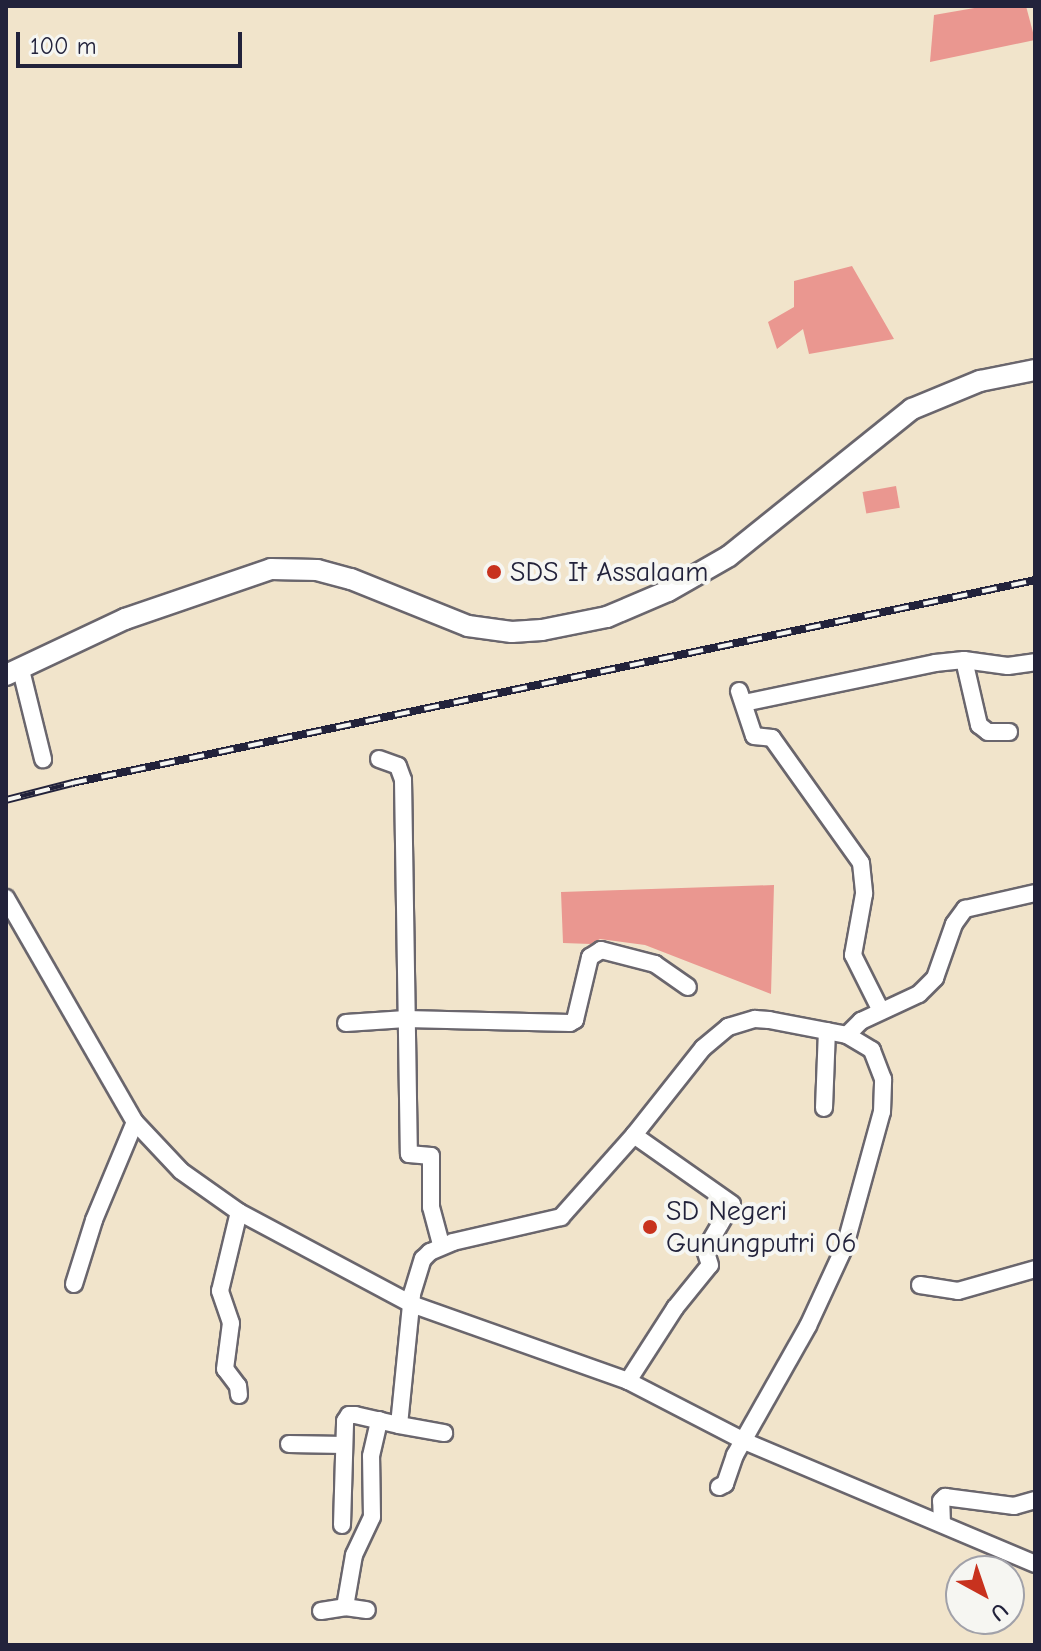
<!DOCTYPE html>
<style>
body{margin:0}
#map{position:relative;width:1041px;height:1651px;overflow:hidden;background:#f1e4cb;font-family:"Comic Neue",sans-serif}
div>[style]{position:absolute}
[style*='--x']{left:calc(var(--x)*1px);top:calc(var(--y)*1px);width:calc(var(--w)*1px);rotate:calc(var(--a)*1deg)}
.building>*{inset:0;background:#ea9790;transform-origin:0 0}
.roads{filter:drop-shadow(2px 0 #6a666d) drop-shadow(-2px 0 #6a666d) drop-shadow(0 2px #6a666d) drop-shadow(0 -2px #6a666d)}
.minor>*{height:16px;margin:-8px;padding:0 8px;transform-origin:8px;border-radius:8px;background:#fff}
.tertiary>*{height:20px;margin:-10px;padding:0 10px;transform-origin:10px;border-radius:10px;background:#fff}
.rail>*{height:8px;margin-top:-4px;transform-origin:0;background:repeating-linear-gradient(90deg,#f6f6f2 0 15px,#22223b 0 30px);box-sizing:border-box;border-block:2px solid #22223b}
.dots>*{width:22px;height:22px;translate:-50% -50%;box-sizing:border-box;border:4px solid #f6f6f2;border-radius:50%}
span{translate:-50% -50%;white-space:nowrap;text-align:center;line-height:1.15;-webkit-text-stroke:8px #f6f6f2;paint-order:stroke}
.poi-label{font-size:28px;color:#22223b}
.left{translate:0 -50%;text-align:left}
.frame{position:absolute;inset:0;border:8px solid #22223b;pointer-events:none}
.north{position:absolute;left:945px;top:1555px;width:80px;height:80px;box-sizing:border-box;background:#f6f6f2;border:2px solid #a1a1a9;border-radius:50%;rotate:140deg;font-size:22px;font-weight:700;line-height:32px;text-align:center;color:#22223b}
.north::after{content:'';display:block;margin:auto;width:28px;height:36px;background:#c8321e;clip-path:polygon(50% 0,100% 100%,50% 72%,0 100%)}
.scale{position:absolute;left:16px;top:32px;width:226px;height:36px;box-sizing:border-box;border:4px solid #22223b;border-top:0;padding-left:10px;font-size:24px;line-height:28px;white-space:nowrap;color:#22223b;-webkit-text-stroke:6px #f6f6f2;paint-order:stroke}
</style>
<div id="map">
<div class="building">
<div style="clip-path:polygon(986px 6px,1026px 6px,1035px 40px,930px 62px,934px 15px)"></div>
<div style="clip-path:polygon(852px 266px,894px 339px,809px 354px,803px 329px,777px 349px,768px 322px,794px 307px,794px 281px)"></div>
<div style="left:896px;top:486px;width:22px;height:34px;rotate:80deg"></div>
<div style="clip-path:polygon(774px 885px,771px 994px,645px 945px,600px 939px,591px 944px,563px 943px,561px 892px)"></div>
</div>
<div class="roads">
<div class="minor">
<div style="--x:964;--y:660;--w:67;--a:77"></div>
<div style="--x:979;--y:725;--w:11;--a:38"></div>
<div style="--x:988;--y:732;--w:21;--a:0"></div>
<div style="--x:21;--y:670;--w:92;--a:76.1"></div>
<div style="--x:739;--y:691;--w:47;--a:71.6"></div>
<div style="--x:754;--y:736;--w:18;--a:6"></div>
<div style="--x:772;--y:738;--w:153;--a:54.5"></div>
<div style="--x:861;--y:863;--w:31;--a:84"></div>
<div style="--x:864;--y:894;--w:62;--a:100.2"></div>
<div style="--x:853;--y:955;--w:60;--a:63.4"></div>
<div style="--x:744;--y:703;--w:195;--a:-11.8"></div>
<div style="--x:935;--y:663;--w:29;--a:-6"></div>
<div style="--x:964;--y:660;--w:44;--a:7.8"></div>
<div style="--x:1008;--y:666;--w:27;--a:-8"></div>
<div style="--x:379;--y:759;--w:20;--a:20"></div>
<div style="--x:398;--y:766;--w:15;--a:70"></div>
<div style="--x:403;--y:780;--w:374;--a:89.1"></div>
<div style="--x:409;--y:1154;--w:22;--a:5"></div>
<div style="--x:431;--y:1156;--w:51;--a:90"></div>
<div style="--x:431;--y:1207;--w:39;--a:75"></div>
<div style="--x:6;--y:898;--w:258;--a:60.1"></div>
<div style="--x:135;--y:1122;--w:67;--a:46.8"></div>
<div style="--x:181;--y:1171;--w:71;--a:35.3"></div>
<div style="--x:239;--y:1212;--w:195;--a:28.1"></div>
<div style="--x:411;--y:1304;--w:230;--a:19.5"></div>
<div style="--x:628;--y:1381;--w:131;--a:27.3"></div>
<div style="--x:744;--y:1441;--w:316;--a:22.9"></div>
<div style="--x:346;--y:1023;--w:60;--a:-3.8"></div>
<div style="--x:406;--y:1019;--w:164;--a:1.4"></div>
<div style="--x:570;--y:1023;--w:6;--a:-31"></div>
<div style="--x:575;--y:1020;--w:65;--a:-76.6"></div>
<div style="--x:590;--y:957;--w:13;--a:-32"></div>
<div style="--x:601;--y:950;--w:56;--a:14.5"></div>
<div style="--x:655;--y:964;--w:40;--a:34.9"></div>
<div style="--x:824;--y:1108;--w:77;--a:-87.8"></div>
<div style="--x:74;--y:1284;--w:67;--a:-72.6"></div>
<div style="--x:94;--y:1220;--w:106;--a:-67.3"></div>
<div style="--x:920;--y:1285;--w:38;--a:9"></div>
<div style="--x:958;--y:1291;--w:80;--a:-15.9"></div>
<div style="--x:628;--y:1381;--w:87;--a:-57.2"></div>
<div style="--x:675;--y:1308;--w:55;--a:-50.9"></div>
<div style="--x:710;--y:1265;--w:16;--a:-108"></div>
<div style="--x:705;--y:1250;--w:53;--a:-59.6"></div>
<div style="--x:732;--y:1204;--w:120;--a:-144.9"></div>
<div style="--x:239;--y:1395;--w:9;--a:-96"></div>
<div style="--x:238;--y:1386;--w:21;--a:-127"></div>
<div style="--x:225;--y:1369;--w:46;--a:-82.6"></div>
<div style="--x:231;--y:1323;--w:34;--a:-109"></div>
<div style="--x:220;--y:1291;--w:81;--a:-76.5"></div>
<div style="--x:399;--y:1425;--w:46;--a:10.1"></div>
<div style="--x:289;--y:1444;--w:55;--a:1"></div>
<div style="--x:719;--y:1487;--w:7;--a:-27"></div>
<div style="--x:725;--y:1484;--w:31;--a:-71"></div>
<div style="--x:735;--y:1455;--w:148;--a:-60.5"></div>
<div style="--x:808;--y:1326;--w:88;--a:-65.2"></div>
<div style="--x:845;--y:1246;--w:139;--a:-74.6"></div>
<div style="--x:882;--y:1112;--w:33;--a:-88"></div>
<div style="--x:883;--y:1079;--w:31;--a:-111"></div>
<div style="--x:872;--y:1050;--w:29;--a:-149"></div>
<div style="--x:942;--y:1524;--w:23;--a:-92"></div>
<div style="--x:941;--y:1501;--w:6;--a:-45"></div>
<div style="--x:945;--y:1497;--w:70;--a:7.4"></div>
<div style="--x:1014;--y:1506;--w:22;--a:-16"></div>
<div style="--x:342;--y:1525;--w:104;--a:-88.3"></div>
<div style="--x:345;--y:1421;--w:7;--a:-56"></div>
<div style="--x:349;--y:1415;--w:6;--a:0"></div>
<div style="--x:355;--y:1415;--w:45;--a:12.8"></div>
<div style="--x:399;--y:1425;--w:132;--a:-84.3"></div>
<div style="--x:412;--y:1294;--w:37;--a:-73"></div>
<div style="--x:423;--y:1259;--w:10;--a:-45"></div>
<div style="--x:430;--y:1252;--w:25;--a:-23"></div>
<div style="--x:453;--y:1242;--w:111;--a:-13"></div>
<div style="--x:561;--y:1217;--w:110;--a:-48.3"></div>
<div style="--x:634;--y:1135;--w:111;--a:-51.6"></div>
<div style="--x:703;--y:1048;--w:33;--a:-40"></div>
<div style="--x:728;--y:1027;--w:28;--a:-17"></div>
<div style="--x:755;--y:1019;--w:14;--a:4"></div>
<div style="--x:769;--y:1020;--w:79;--a:10.9"></div>
<div style="--x:847;--y:1035;--w:20;--a:-45"></div>
<div style="--x:861;--y:1021;--w:64;--a:-25"></div>
<div style="--x:919;--y:994;--w:23;--a:-45"></div>
<div style="--x:935;--y:978;--w:57;--a:-70.6"></div>
<div style="--x:954;--y:924;--w:19;--a:-54"></div>
<div style="--x:965;--y:909;--w:72;--a:-12.9"></div>
<div style="--x:345;--y:1607;--w:53;--a:-80.2"></div>
<div style="--x:354;--y:1555;--w:42;--a:-64.7"></div>
<div style="--x:372;--y:1517;--w:61;--a:-90.9"></div>
<div style="--x:371;--y:1456;--w:37;--a:-77"></div>
<div style="--x:321;--y:1611;--w:24;--a:-9"></div>
<div style="--x:345;--y:1607;--w:22;--a:8"></div>
</div>
<div class="tertiary">
<div style="--x:6;--y:675;--w:132;--a:-25.2"></div>
<div style="--x:125;--y:619;--w:154;--a:-18.9"></div>
<div style="--x:271;--y:569;--w:46;--a:1.2"></div>
<div style="--x:317;--y:570;--w:35;--a:15"></div>
<div style="--x:351;--y:579;--w:126;--a:21.9"></div>
<div style="--x:468;--y:626;--w:44;--a:7.8"></div>
<div style="--x:512;--y:632;--w:30;--a:-4"></div>
<div style="--x:542;--y:630;--w:66;--a:-11.3"></div>
<div style="--x:607;--y:617;--w:66;--a:-23.1"></div>
<div style="--x:668;--y:591;--w:70;--a:-29.8"></div>
<div style="--x:729;--y:556;--w:235;--a:-38.8"></div>
<div style="--x:912;--y:409;--w:74;--a:-22.4"></div>
<div style="--x:980;--y:381;--w:56;--a:-11.3"></div>
</div>
</div>
<div class="rail">
<div style="--x:6;--y:800;--w:68;--a:-14.4"></div>
<div style="--x:72;--y:783;--w:984;--a:-11.9"></div>
</div>
<div class="dots">
<div style="left:494px;top:572px;background:#c8321e"></div>
<div style="left:650px;top:1227px;background:#c8321e"></div>
</div>
<div class="poi-label">
<span class="left" style="left:510px;top:572px">SDS It Assalaam</span>
<span class="left" style="left:666px;top:1227px">SD Negeri<br>Gunungputri 06</span>
</div>
<div class="frame"></div>
<div class="north">U</div>
<div class="scale">100 m</div>
</div>
